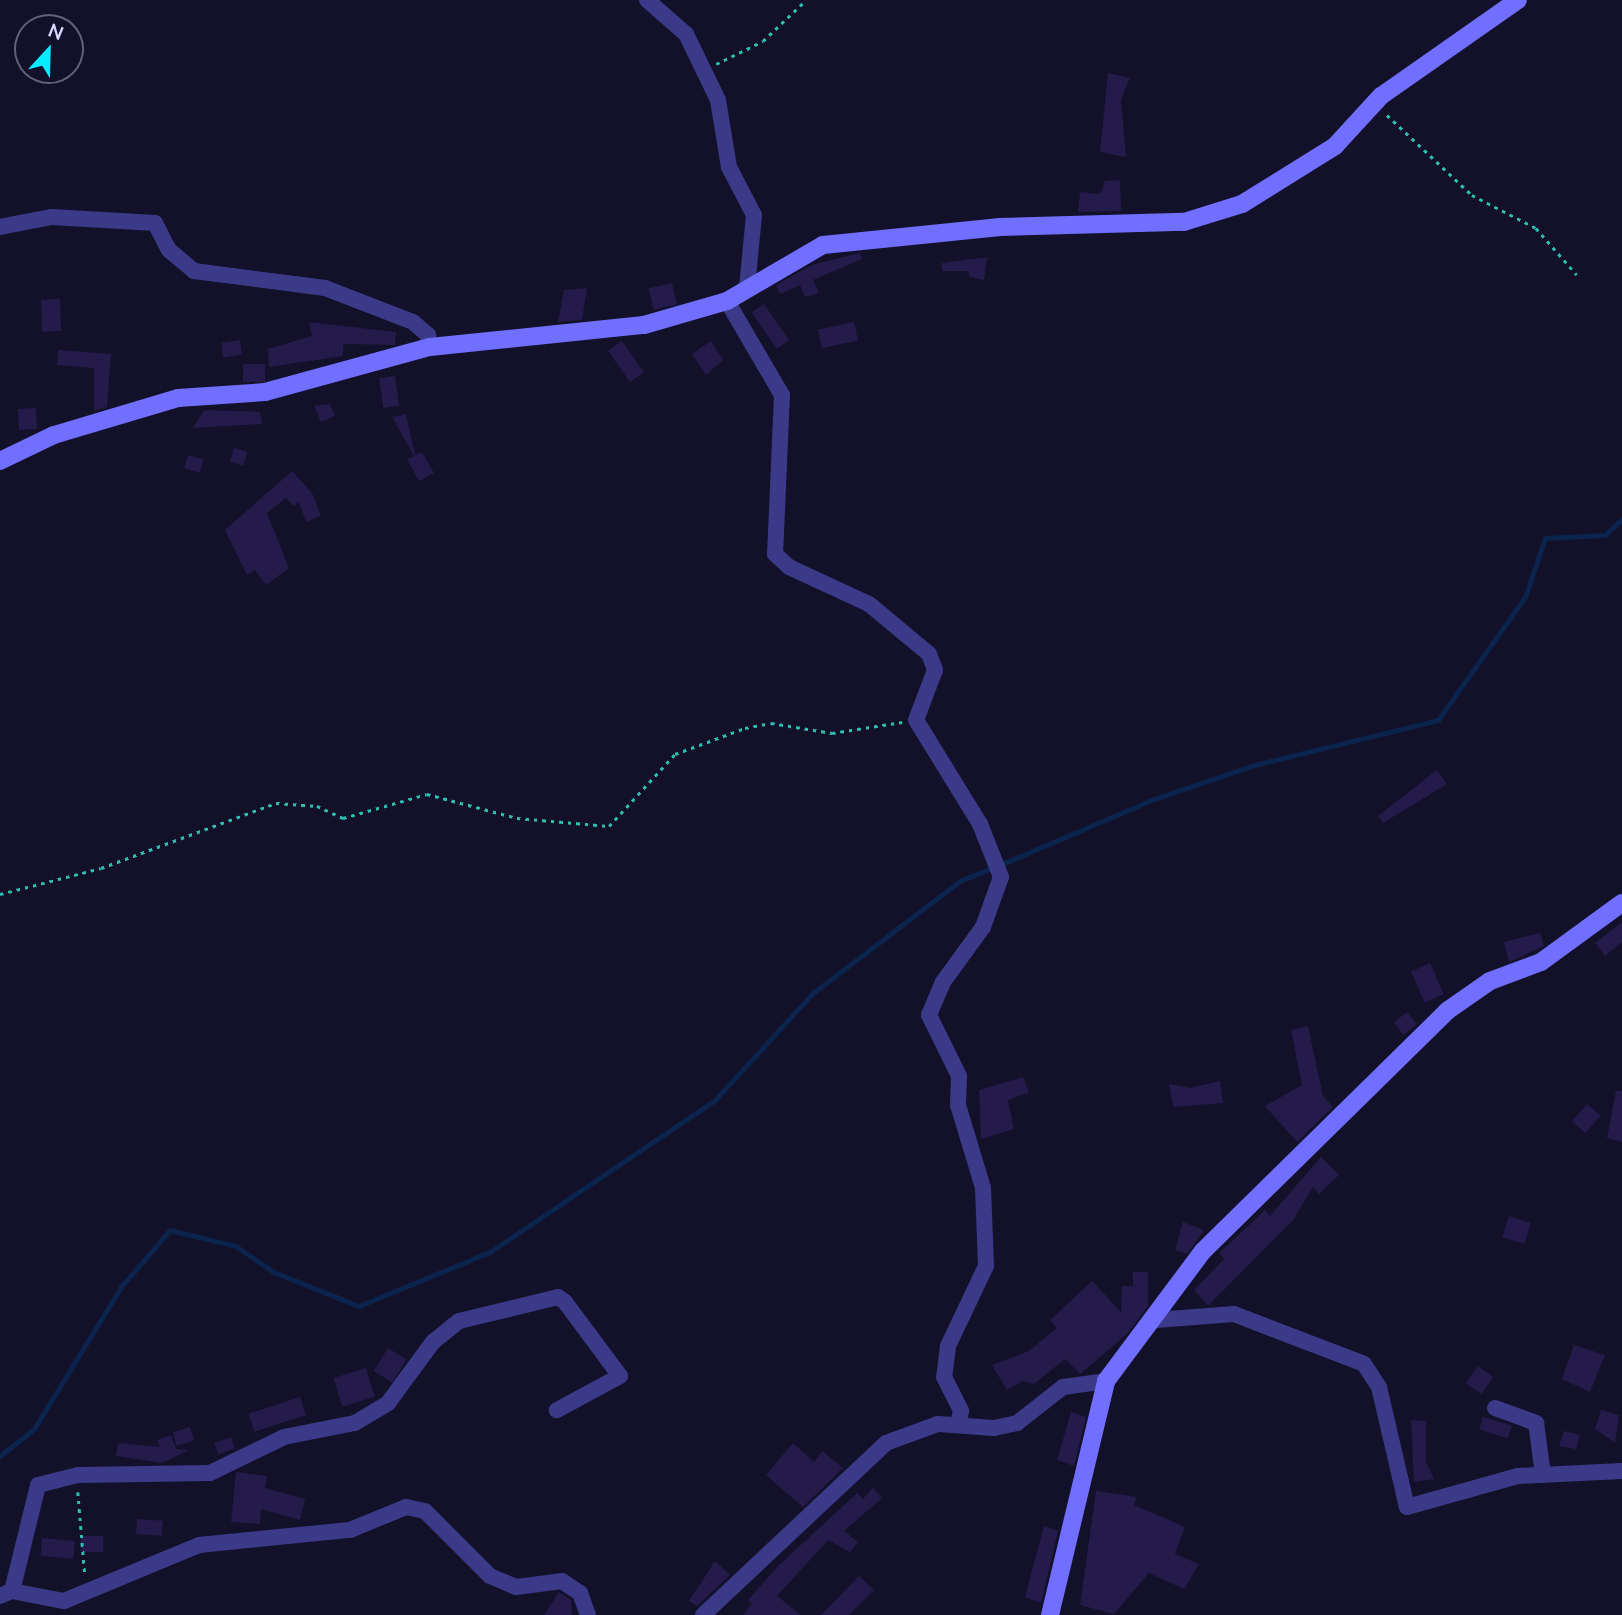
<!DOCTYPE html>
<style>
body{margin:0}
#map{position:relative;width:1622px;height:1615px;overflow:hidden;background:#131029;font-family:Mulish,sans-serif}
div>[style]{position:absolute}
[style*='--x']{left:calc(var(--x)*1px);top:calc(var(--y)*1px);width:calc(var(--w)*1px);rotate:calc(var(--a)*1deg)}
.stream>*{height:4.5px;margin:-2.25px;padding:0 2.25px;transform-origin:2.25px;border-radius:2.25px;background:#0b244d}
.building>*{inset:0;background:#241b4b;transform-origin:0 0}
.path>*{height:2.5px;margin-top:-1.25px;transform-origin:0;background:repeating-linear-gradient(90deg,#2dbeb2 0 3.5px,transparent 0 8.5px)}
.street>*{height:16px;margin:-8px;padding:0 8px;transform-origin:8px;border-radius:8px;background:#3b3a89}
.secondary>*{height:18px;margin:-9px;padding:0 9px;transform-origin:9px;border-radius:9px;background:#706fff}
span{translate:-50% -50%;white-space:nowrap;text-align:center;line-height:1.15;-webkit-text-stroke:7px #131029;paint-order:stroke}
.north{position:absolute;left:14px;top:14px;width:70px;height:70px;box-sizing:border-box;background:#131029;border:2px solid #63607f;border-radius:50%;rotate:22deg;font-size:19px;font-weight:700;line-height:28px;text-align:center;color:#dbd8ff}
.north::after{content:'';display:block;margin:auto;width:24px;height:32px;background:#04ebff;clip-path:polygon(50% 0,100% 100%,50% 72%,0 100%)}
</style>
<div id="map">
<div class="stream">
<div style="--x:1000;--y:865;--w:162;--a:-23.2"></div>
<div style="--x:1149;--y:801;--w:108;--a:-18.9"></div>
<div style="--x:1251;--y:766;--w:193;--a:-13.8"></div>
<div style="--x:1438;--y:720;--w:151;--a:-54.7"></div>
<div style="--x:1525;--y:597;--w:62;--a:-71.3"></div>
<div style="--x:1545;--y:538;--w:60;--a:-2.9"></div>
<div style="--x:1605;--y:535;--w:23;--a:-43"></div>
<div style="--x:0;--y:1456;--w:43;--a:-38.5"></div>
<div style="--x:34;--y:1429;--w:167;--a:-58.5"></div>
<div style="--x:121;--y:1287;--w:75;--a:-49.3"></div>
<div style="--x:170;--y:1230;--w:68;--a:13.6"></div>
<div style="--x:236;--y:1246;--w:46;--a:34.4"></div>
<div style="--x:274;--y:1272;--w:92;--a:21.8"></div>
<div style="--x:359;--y:1306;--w:142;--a:-22.4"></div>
<div style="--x:490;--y:1252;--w:270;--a:-34"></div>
<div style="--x:714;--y:1101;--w:147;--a:-47.5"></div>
<div style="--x:813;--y:993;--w:185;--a:-37.3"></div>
<div style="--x:960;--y:881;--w:35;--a:-22"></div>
</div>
<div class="building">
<div style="clip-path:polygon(1108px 73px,1130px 78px,1121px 100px,1126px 157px,1100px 152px)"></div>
<div style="clip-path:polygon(1120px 180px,1121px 211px,1078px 212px,1080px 192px,1100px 194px,1105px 181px)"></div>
<div style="clip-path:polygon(860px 253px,862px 259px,813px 280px,819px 293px,805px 297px,800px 285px,780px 294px,776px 285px,812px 265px)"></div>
<div style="clip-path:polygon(987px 257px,984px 280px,969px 277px,969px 271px,942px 271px,942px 263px)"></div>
<div style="left:672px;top:283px;width:22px;height:24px;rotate:77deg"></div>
<div style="clip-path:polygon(587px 288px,582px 320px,558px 322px,564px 290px)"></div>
<div style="left:60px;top:299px;width:32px;height:19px;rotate:88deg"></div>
<div style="left:764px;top:304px;width:44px;height:15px;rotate:55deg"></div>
<div style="clip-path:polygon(309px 322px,396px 332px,395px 345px,343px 344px,343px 356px,269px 367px,268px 349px,312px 336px)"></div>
<div style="left:854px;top:322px;width:19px;height:37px;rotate:78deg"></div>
<div style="left:240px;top:340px;width:15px;height:19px;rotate:82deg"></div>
<div style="left:622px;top:341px;width:38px;height:17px;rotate:55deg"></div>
<div style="clip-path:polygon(711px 341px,723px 360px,706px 375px,692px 354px)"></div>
<div style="clip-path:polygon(58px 350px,111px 354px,107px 407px,94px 411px,94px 368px,57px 365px)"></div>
<div style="left:243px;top:364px;width:22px;height:18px"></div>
<div style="left:395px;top:376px;width:30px;height:16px;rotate:82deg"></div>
<div style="clip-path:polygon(330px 404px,335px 416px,321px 422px,314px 406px)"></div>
<div style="left:36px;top:408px;width:21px;height:18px;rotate:87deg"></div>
<div style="clip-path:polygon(204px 410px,260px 412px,262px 424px,193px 428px)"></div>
<div style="clip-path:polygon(406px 414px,415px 455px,422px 452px,434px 473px,419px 481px,407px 459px,414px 456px,392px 417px)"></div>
<div style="left:234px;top:448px;width:14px;height:14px;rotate:17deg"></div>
<div style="left:188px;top:455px;width:16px;height:14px;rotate:15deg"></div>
<div style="clip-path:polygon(292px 471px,312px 493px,321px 516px,306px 522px,299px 502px,294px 506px,286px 498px,267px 513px,289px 568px,266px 585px,255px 570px,247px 575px,225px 530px)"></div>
<div style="clip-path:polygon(1437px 770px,1447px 784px,1383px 823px,1378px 816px)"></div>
<div style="clip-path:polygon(1622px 922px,1622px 942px,1605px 956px,1595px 943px)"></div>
<div style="clip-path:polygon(1540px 933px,1544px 946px,1509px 962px,1504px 942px)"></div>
<div style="left:1430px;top:963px;width:34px;height:21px;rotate:66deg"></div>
<div style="left:1407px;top:1012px;width:16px;height:17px;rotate:52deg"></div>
<div style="clip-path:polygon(1308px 1026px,1323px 1096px,1333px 1107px,1297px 1142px,1265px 1106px,1302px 1085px,1291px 1030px)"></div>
<div style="clip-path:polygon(1023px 1077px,1029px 1092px,1008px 1100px,1014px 1129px,981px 1139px,979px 1090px)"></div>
<div style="clip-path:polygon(1220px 1081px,1223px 1103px,1173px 1107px,1169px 1084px,1190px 1088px)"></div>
<div style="clip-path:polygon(1616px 1091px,1622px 1091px,1622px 1142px,1607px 1138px)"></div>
<div style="left:1587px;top:1104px;width:18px;height:23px;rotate:41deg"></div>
<div style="clip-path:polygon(1321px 1157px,1339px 1175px,1319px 1194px,1313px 1187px,1293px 1220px,1208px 1306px,1194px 1290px,1224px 1259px,1219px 1253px,1265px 1210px,1270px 1216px)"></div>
<div style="left:1509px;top:1216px;width:23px;height:22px;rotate:18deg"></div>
<div style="clip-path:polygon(1183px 1222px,1204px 1230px,1187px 1254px,1175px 1250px)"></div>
<div style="clip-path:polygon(1133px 1272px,1148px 1272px,1148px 1306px,1128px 1333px,1080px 1374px,1065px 1359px,1034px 1384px,1023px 1381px,1007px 1390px,992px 1365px,1029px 1351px,1057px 1328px,1050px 1320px,1092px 1281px,1121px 1312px,1122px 1286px,1133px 1286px)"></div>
<div style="clip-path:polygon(1574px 1345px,1605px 1355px,1590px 1392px,1562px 1379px)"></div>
<div style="left:388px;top:1348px;width:22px;height:27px;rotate:32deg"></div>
<div style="left:1478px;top:1366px;width:19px;height:21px;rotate:35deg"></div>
<div style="left:366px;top:1368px;width:30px;height:34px;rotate:73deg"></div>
<div style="left:300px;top:1397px;width:19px;height:54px;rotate:72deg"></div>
<div style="clip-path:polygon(1601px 1410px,1619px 1415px,1615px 1443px,1595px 1429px)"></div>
<div style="clip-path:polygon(1071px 1412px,1086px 1417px,1074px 1466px,1057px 1460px)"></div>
<div style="left:1483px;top:1417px;width:30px;height:13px;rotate:17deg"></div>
<div style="clip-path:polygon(1411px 1420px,1426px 1421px,1426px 1462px,1434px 1479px,1414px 1482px)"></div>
<div style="left:190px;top:1427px;width:14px;height:18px;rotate:73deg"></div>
<div style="clip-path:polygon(1564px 1431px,1580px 1435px,1576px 1449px,1559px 1446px)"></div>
<div style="clip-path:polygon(171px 1435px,176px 1449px,189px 1450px,162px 1463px,116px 1456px,118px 1443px,160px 1447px,157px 1440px)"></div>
<div style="left:231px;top:1437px;width:12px;height:18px;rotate:70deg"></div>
<div style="clip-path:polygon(793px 1443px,814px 1462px,822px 1451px,843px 1468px,803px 1507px,766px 1475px)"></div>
<div style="clip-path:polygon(236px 1472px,267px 1476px,265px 1488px,305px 1499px,300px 1520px,261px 1509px,260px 1524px,231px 1522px)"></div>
<div style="clip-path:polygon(873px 1488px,882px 1498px,844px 1531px,858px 1542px,850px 1552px,828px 1540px,777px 1596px,801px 1615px,743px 1615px,752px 1603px,748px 1600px,778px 1566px,857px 1493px,863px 1499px)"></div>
<div style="clip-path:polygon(1096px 1491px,1137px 1497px,1134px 1505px,1185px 1527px,1175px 1554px,1199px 1564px,1184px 1589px,1149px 1573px,1114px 1614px,1080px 1605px)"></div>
<div style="left:137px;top:1519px;width:26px;height:15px;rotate:4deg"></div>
<div style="clip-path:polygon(1044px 1526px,1058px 1531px,1041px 1603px,1025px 1597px)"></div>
<div style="left:81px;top:1536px;width:22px;height:16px"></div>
<div style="left:42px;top:1538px;width:33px;height:18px;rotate:5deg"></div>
<div style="clip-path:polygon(715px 1561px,730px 1575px,697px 1606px,689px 1601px)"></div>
<div style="clip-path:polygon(859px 1576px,874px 1590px,849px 1615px,821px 1615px)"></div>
<div style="clip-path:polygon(559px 1592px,571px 1600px,572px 1615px,544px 1615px)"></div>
</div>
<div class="path">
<div style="--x:716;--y:64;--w:52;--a:-26.1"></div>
<div style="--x:763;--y:41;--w:59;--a:-43.6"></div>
<div style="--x:1387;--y:115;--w:117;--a:43.3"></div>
<div style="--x:1472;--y:195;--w:72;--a:27.3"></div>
<div style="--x:1536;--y:228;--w:62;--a:48.9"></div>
<div style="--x:0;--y:894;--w:104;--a:-14.4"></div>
<div style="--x:101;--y:868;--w:187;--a:-20.4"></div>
<div style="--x:276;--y:803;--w:41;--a:4.2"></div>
<div style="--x:317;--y:806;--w:29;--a:25"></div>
<div style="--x:343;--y:818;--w:87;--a:-15.9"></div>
<div style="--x:427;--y:794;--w:93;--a:14.9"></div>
<div style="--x:517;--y:818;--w:92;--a:5"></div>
<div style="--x:609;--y:826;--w:98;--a:-47.5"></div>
<div style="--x:675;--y:754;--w:75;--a:-20.4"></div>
<div style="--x:745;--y:728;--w:26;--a:-11"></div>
<div style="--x:771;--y:723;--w:62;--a:9.3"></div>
<div style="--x:832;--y:733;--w:71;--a:-8.9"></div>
<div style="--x:78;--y:1492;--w:83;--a:85.2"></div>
</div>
<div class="street">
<div style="--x:647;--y:0;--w:52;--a:41.1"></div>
<div style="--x:686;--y:34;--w:73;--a:64.1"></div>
<div style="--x:718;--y:100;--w:68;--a:80.7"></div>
<div style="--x:729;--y:167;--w:54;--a:62.5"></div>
<div style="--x:754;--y:215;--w:73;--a:95.5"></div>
<div style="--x:0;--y:227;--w:53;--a:-10.9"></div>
<div style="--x:52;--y:217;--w:103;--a:3.3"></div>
<div style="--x:155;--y:223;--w:30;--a:63"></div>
<div style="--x:169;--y:250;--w:33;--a:40"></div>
<div style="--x:194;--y:271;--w:132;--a:7.4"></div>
<div style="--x:325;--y:288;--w:94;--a:21.1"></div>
<div style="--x:413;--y:322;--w:20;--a:41"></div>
<div style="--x:428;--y:335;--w:12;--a:81"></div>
<div style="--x:727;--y:301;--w:109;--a:59.7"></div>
<div style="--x:782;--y:395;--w:159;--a:92.5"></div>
<div style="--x:775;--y:554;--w:19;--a:43"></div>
<div style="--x:789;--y:567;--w:88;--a:24.8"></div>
<div style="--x:869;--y:604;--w:78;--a:39.8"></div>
<div style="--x:929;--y:654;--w:17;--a:69"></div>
<div style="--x:935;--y:670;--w:53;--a:110.8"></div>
<div style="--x:916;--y:720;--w:122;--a:58.4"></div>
<div style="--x:980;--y:824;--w:57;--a:68.4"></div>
<div style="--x:1001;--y:877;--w:53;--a:109.8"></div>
<div style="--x:983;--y:927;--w:68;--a:126"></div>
<div style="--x:943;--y:982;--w:36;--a:113"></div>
<div style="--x:929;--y:1015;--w:68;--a:63.8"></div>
<div style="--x:959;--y:1076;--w:29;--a:92"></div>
<div style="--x:958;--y:1105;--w:87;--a:73.2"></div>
<div style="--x:983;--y:1188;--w:78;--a:87.8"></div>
<div style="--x:986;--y:1266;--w:89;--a:115.4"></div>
<div style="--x:948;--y:1346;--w:31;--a:97"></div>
<div style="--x:944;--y:1377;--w:38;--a:63"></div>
<div style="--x:961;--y:1411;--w:13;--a:103"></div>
<div style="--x:1156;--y:1320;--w:78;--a:-4.4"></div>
<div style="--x:1234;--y:1314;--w:139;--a:21"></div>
<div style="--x:1364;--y:1364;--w:27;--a:57"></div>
<div style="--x:1379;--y:1387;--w:123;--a:76.9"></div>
<div style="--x:1407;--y:1507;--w:115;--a:-15.6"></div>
<div style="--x:1518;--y:1476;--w:104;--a:-2.8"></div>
<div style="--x:1495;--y:1408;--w:44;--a:20.1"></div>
<div style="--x:1536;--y:1423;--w:52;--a:82.3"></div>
<div style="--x:12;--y:1591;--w:109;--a:-76.2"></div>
<div style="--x:38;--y:1485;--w:41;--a:-14"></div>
<div style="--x:78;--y:1475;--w:132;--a:-0.9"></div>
<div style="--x:210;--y:1473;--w:82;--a:-25.9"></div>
<div style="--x:284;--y:1437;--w:72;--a:-11.2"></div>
<div style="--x:355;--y:1423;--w:39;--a:-31"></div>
<div style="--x:388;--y:1403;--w:76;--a:-53.6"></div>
<div style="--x:433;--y:1342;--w:33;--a:-39"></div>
<div style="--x:459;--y:1321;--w:102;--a:-13.6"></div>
<div style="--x:558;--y:1297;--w:9;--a:36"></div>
<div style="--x:565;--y:1302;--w:92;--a:53.4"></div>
<div style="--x:620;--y:1376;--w:72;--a:151.6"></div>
<div style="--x:0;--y:1596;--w:13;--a:-23"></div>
<div style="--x:12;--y:1591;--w:53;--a:10.9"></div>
<div style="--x:64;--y:1601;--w:146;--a:-22.5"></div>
<div style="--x:199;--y:1545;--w:152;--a:-5.7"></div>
<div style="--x:350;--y:1530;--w:61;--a:-22.3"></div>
<div style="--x:406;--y:1507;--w:19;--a:12"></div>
<div style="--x:425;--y:1511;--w:92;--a:45"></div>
<div style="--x:490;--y:1576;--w:28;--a:23"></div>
<div style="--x:516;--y:1587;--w:46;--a:-7.4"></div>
<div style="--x:562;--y:1581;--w:22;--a:34"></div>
<div style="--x:580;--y:1593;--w:23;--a:70"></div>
<div style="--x:703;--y:1615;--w:251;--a:-43.2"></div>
<div style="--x:886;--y:1443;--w:55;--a:-20.1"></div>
<div style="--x:938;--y:1424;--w:56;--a:4.1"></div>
<div style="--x:994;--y:1428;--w:24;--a:-12"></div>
<div style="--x:1017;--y:1423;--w:58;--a:-38"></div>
<div style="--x:1063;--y:1387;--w:43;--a:-7.9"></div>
</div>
<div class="secondary">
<div style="--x:0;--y:461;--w:60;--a:-25.7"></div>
<div style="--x:54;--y:435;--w:129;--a:-16.6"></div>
<div style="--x:178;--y:398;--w:87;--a:-3.9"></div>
<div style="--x:265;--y:392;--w:171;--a:-15.3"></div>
<div style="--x:430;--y:347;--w:215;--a:-5.9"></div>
<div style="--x:644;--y:325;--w:86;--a:-16.1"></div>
<div style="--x:727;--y:301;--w:111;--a:-30.3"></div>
<div style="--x:823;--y:245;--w:178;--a:-5.8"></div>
<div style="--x:1000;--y:227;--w:184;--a:-1.6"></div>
<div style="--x:1184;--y:222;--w:61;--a:-17.2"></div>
<div style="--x:1242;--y:204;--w:110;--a:-31.9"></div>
<div style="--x:1335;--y:146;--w:68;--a:-47.4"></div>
<div style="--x:1381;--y:96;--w:167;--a:-35"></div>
<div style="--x:1050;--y:1615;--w:241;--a:-76.5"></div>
<div style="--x:1106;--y:1381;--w:162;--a:-53.3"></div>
<div style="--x:1203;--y:1251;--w:342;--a:-44.5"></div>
<div style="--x:1447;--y:1011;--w:52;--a:-34.9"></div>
<div style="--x:1490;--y:981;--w:54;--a:-20.4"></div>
<div style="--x:1541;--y:962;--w:100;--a:-36.1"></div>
</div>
<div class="north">N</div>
</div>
